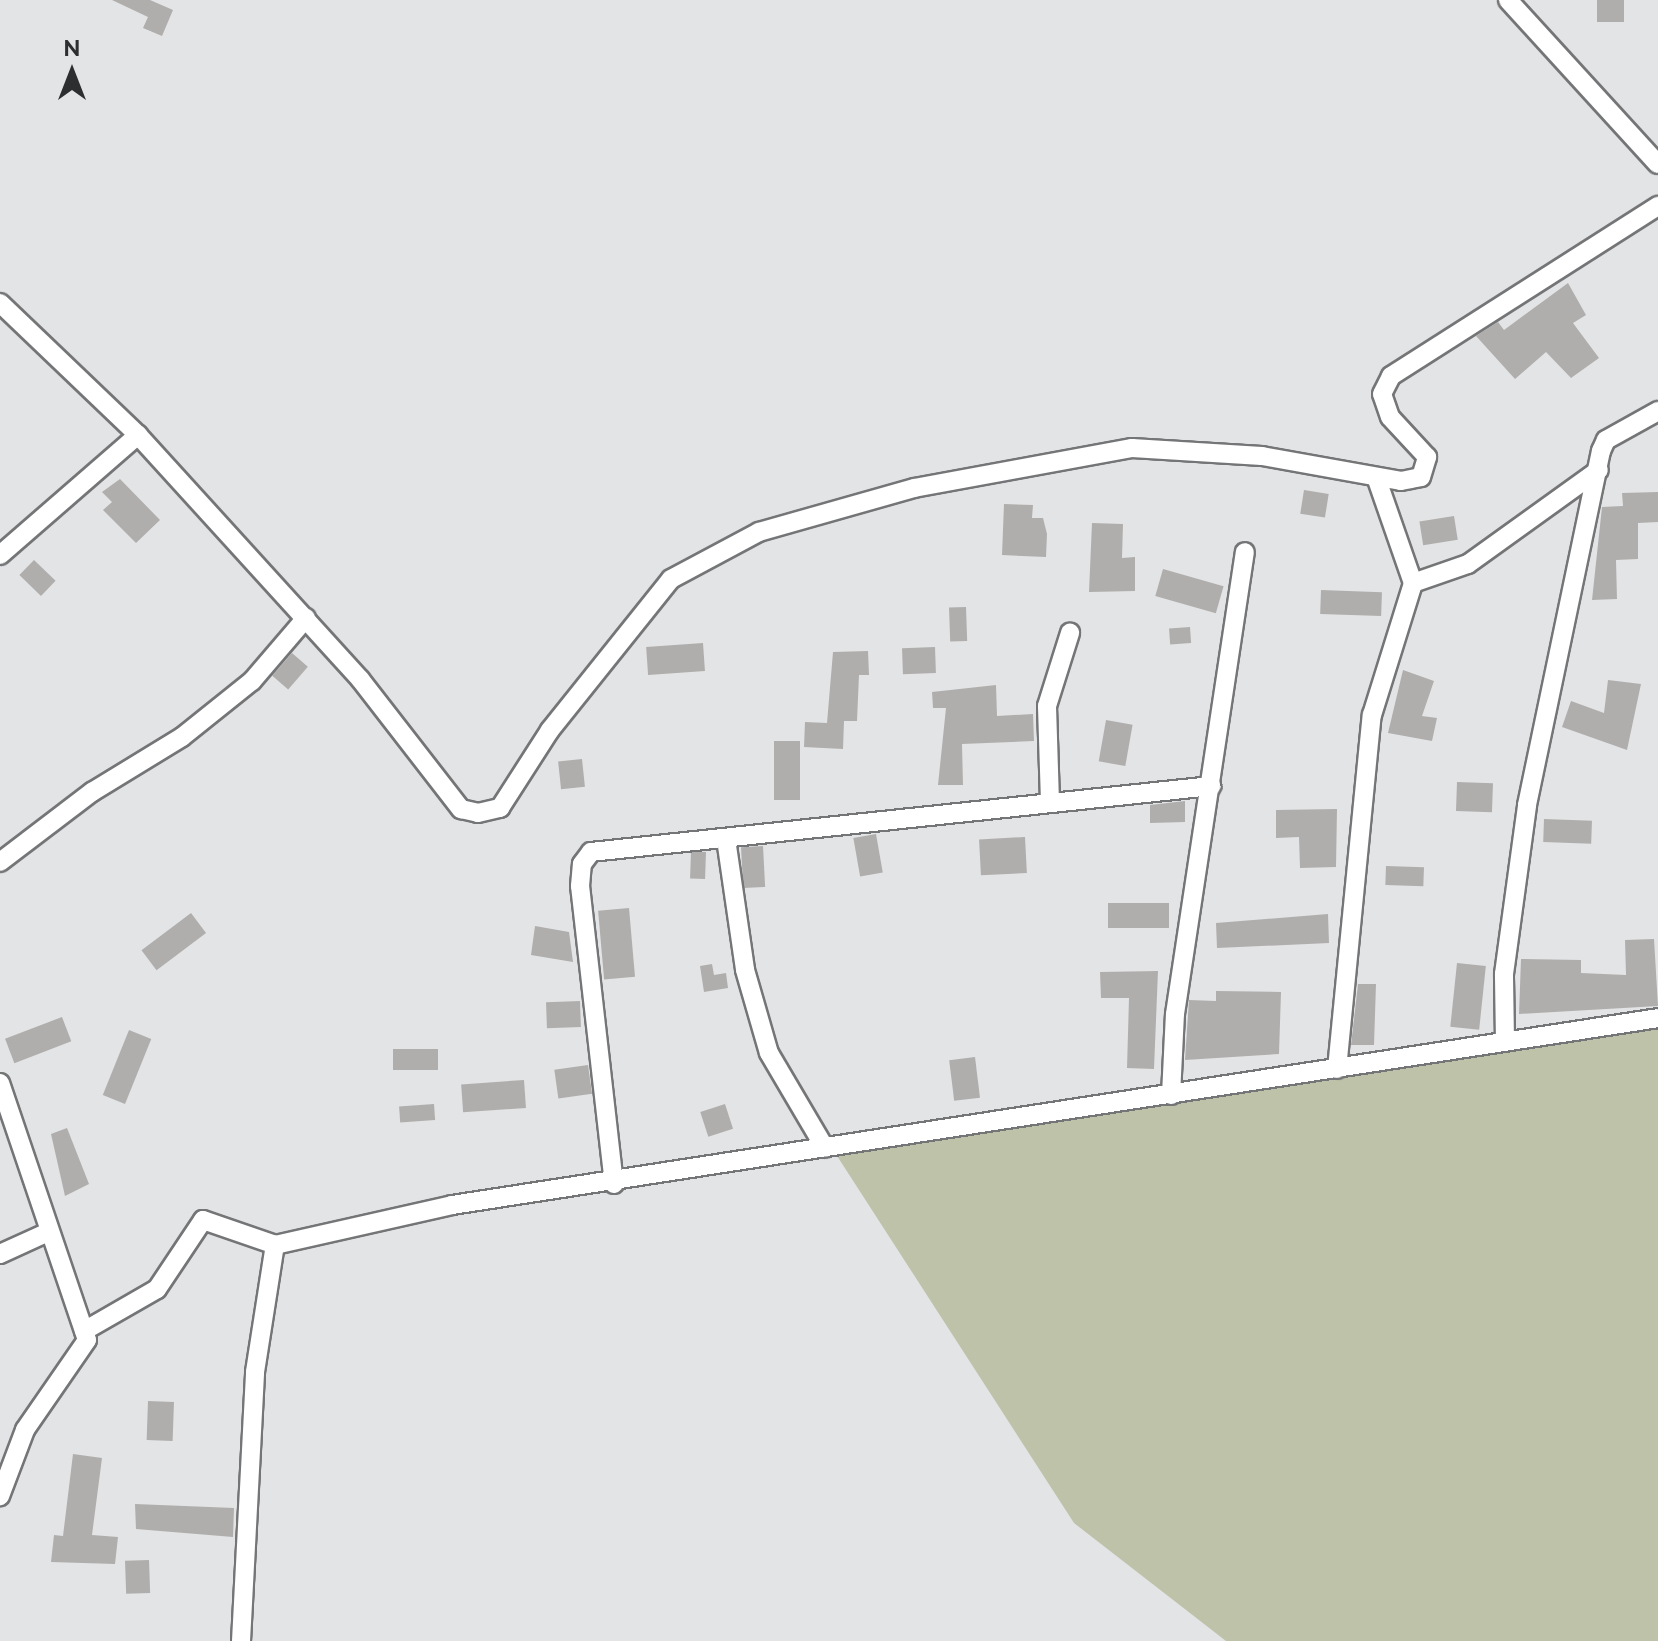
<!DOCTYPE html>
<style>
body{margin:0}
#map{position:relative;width:1658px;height:1641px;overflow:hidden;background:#e3e4e6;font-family:Raleway,sans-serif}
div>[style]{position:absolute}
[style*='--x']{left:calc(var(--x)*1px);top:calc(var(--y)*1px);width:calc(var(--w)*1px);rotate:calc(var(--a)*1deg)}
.green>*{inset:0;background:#bec2a9}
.building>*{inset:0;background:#b0aeac;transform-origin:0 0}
.roads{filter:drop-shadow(2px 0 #747577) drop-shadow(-2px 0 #747577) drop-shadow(0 2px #747577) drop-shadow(0 -2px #747577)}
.minor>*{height:18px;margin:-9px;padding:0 9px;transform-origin:9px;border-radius:9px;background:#fff}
span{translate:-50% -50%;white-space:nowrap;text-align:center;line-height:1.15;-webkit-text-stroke:8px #e3e4e6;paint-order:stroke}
.north{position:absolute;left:32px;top:32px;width:80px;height:80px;-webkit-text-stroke:6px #e3e4e6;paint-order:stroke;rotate:0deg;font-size:22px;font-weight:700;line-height:32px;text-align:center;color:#2d2e2f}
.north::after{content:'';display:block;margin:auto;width:28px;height:36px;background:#2d2e2f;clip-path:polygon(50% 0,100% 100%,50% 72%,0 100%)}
</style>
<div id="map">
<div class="green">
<div style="clip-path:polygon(1658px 1025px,1658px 1641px,1226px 1641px,1074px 1523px,830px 1145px)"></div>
</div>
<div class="building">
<div style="clip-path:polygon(112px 0,150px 0,173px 10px,162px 36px,143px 28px,148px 17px)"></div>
<div style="left:1597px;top:0;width:27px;height:22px"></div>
<div style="clip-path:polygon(1568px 283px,1586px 315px,1573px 323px,1599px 358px,1571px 378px,1546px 352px,1515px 379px,1476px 336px,1498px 322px,1504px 330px)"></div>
<div style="clip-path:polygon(120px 479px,160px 520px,136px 543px,103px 510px,112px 502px,102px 492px)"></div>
<div style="left:1304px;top:490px;width:25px;height:24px;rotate:9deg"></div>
<div style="clip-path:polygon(1658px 492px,1658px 522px,1638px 523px,1638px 559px,1616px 560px,1617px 599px,1592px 600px,1602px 507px,1623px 506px,1622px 493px)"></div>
<div style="clip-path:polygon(1004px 504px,1033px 505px,1032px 518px,1043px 518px,1047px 534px,1046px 557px,1002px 555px)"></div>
<div style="left:1454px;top:516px;width:24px;height:35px;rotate:81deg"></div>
<div style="clip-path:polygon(1092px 523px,1123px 524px,1122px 558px,1135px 557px,1135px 591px,1089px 592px)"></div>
<div style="left:34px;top:560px;width:30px;height:21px;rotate:44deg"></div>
<div style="left:1163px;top:569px;width:63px;height:28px;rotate:16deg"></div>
<div style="left:1321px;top:590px;width:61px;height:24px;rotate:2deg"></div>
<div style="left:966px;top:607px;width:34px;height:17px;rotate:88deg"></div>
<div style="left:1190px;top:627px;width:16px;height:21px;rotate:86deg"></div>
<div style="left:703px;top:643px;width:28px;height:57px;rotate:86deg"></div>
<div style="left:935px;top:647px;width:26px;height:33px;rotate:88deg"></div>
<div style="clip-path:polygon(868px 651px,869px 675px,859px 675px,857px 721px,844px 721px,843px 749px,804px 747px,805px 722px,827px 723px,833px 652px)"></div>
<div style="left:292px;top:653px;width:21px;height:30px;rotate:41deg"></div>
<div style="clip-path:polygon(1403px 670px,1434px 681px,1422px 716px,1437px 718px,1432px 741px,1388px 733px)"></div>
<div style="clip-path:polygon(1608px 680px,1641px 684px,1627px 750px,1562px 727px,1571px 701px,1604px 713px)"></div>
<div style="clip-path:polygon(996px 685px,997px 716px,1033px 714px,1034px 741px,962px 744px,963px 785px,938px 785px,946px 708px,933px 708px,932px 692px)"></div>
<div style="left:1106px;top:720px;width:27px;height:42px;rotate:10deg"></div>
<div style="left:774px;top:741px;width:26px;height:59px"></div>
<div style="left:582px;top:759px;width:28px;height:24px;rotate:84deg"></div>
<div style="left:1457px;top:782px;width:36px;height:29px;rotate:2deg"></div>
<div style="clip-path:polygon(1185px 801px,1185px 822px,1150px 823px,1150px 805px)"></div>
<div style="clip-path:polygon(1337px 809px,1336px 867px,1300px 868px,1299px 837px,1276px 838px,1276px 810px)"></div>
<div style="left:1544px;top:819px;width:48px;height:23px;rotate:2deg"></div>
<div style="left:876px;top:834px;width:39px;height:23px;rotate:80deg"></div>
<div style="left:1025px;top:837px;width:36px;height:46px;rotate:87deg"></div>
<div style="left:763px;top:846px;width:41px;height:22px;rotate:87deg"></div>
<div style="left:706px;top:852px;width:27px;height:15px;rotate:92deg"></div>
<div style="left:1386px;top:866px;width:38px;height:19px;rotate:2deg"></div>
<div style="left:1169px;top:903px;width:25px;height:61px;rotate:90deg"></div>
<div style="left:629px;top:908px;width:69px;height:31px;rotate:85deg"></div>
<div style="left:191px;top:913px;width:25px;height:62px;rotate:53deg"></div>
<div style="clip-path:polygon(1328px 914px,1329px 943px,1217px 948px,1216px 923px)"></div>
<div style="clip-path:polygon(535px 926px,569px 932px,573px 962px,531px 955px)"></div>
<div style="clip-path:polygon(1654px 939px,1658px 1006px,1519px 1014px,1521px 959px,1581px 960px,1581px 973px,1626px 975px,1625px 940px)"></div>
<div style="left:1457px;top:963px;width:29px;height:64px;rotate:6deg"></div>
<div style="clip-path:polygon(712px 964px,714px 975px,726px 973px,728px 988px,704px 992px,700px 966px)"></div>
<div style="clip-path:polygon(1158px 971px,1154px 1069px,1127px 1068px,1129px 998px,1101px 998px,1100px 972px)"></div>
<div style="clip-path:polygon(1358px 984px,1376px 984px,1374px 1045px,1351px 1045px)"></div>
<div style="clip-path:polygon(1216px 991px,1281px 992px,1279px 1054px,1185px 1060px,1189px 1000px,1216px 1001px)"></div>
<div style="left:580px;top:1001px;width:26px;height:34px;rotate:88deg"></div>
<div style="left:62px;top:1017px;width:26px;height:61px;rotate:69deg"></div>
<div style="left:129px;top:1030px;width:24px;height:70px;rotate:22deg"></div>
<div style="left:438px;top:1049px;width:21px;height:45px;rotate:90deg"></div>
<div style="left:975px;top:1057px;width:41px;height:26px;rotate:83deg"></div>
<div style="left:588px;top:1065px;width:29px;height:34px;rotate:82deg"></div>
<div style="left:524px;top:1080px;width:28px;height:63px;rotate:86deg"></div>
<div style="left:434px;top:1104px;width:16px;height:35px;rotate:86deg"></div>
<div style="left:725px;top:1104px;width:26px;height:26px;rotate:72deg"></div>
<div style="clip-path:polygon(67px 1128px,89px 1184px,65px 1196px,51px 1134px)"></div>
<div style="left:148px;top:1401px;width:26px;height:39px;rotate:2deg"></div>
<div style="clip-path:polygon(73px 1454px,102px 1458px,92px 1535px,118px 1537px,115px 1564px,51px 1562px,54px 1535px,63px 1536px)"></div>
<div style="clip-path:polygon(135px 1504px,234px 1508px,233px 1537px,136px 1529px)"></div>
<div style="left:149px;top:1560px;width:33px;height:24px;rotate:88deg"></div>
</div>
<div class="roads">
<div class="minor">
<div style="--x:1508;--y:0;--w:222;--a:47.6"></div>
<div style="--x:0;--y:303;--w:191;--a:43.7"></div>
<div style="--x:138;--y:435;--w:330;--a:47.7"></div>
<div style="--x:360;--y:679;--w:165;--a:52.2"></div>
<div style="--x:461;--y:809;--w:17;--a:13"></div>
<div style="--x:478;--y:813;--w:23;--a:-13"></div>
<div style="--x:500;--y:808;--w:93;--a:-57.3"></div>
<div style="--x:550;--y:730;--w:193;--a:-51.3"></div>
<div style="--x:671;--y:579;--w:100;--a:-28.1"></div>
<div style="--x:759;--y:532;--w:161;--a:-15.8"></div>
<div style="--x:914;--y:488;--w:222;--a:-10.4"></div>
<div style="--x:1132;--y:448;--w:130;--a:3.5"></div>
<div style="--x:1262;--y:456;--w:141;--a:10.2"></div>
<div style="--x:1401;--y:481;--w:20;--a:-11"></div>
<div style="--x:1421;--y:477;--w:21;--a:-73"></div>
<div style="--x:1427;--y:457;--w:54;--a:-132.8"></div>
<div style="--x:1390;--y:417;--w:24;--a:-109"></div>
<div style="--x:1382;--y:394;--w:20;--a:-63"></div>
<div style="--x:1391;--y:376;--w:317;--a:-32.5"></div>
<div style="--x:0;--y:555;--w:183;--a:-41"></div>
<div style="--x:1413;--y:583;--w:58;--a:-19.1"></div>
<div style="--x:1468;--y:564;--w:161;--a:-35.7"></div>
<div style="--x:1050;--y:802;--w:96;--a:-91.8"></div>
<div style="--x:1047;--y:706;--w:77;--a:-72.5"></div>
<div style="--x:726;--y:839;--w:132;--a:81.7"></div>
<div style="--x:745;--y:970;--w:86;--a:73.9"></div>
<div style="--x:769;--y:1053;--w:110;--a:59.5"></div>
<div style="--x:0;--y:862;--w:116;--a:-37.3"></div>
<div style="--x:92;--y:792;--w:105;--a:-31.4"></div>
<div style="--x:182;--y:737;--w:90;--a:-38.7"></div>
<div style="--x:252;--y:681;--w:83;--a:-49.4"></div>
<div style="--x:1505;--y:1041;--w:67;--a:-90.9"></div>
<div style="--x:1504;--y:974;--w:171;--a:-82.2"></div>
<div style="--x:1527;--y:805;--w:362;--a:-78.2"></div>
<div style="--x:1601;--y:451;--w:12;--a:-66"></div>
<div style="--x:1606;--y:440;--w:60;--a:-29.1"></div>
<div style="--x:1337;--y:1069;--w:356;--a:-84.4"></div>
<div style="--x:1372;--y:715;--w:138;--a:-72.7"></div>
<div style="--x:1413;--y:583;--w:112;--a:-109.2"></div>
<div style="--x:0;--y:1083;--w:271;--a:71.3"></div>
<div style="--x:87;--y:1340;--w:109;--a:124.6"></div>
<div style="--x:25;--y:1430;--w:71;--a:110.7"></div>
<div style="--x:1171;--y:1095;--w:81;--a:-87.2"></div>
<div style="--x:1175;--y:1014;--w:467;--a:-81.4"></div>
<div style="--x:614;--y:1184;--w:300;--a:-96.5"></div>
<div style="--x:580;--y:886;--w:22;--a:-85"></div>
<div style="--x:582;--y:864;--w:15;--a:-53"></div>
<div style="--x:591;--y:852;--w:624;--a:-6.07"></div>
<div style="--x:0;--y:1254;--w:51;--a:-24.5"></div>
<div style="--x:84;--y:1331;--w:84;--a:-29.9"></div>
<div style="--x:157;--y:1289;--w:83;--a:-56.3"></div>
<div style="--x:203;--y:1220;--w:76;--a:19.1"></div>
<div style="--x:275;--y:1245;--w:181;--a:-12.7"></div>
<div style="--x:452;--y:1205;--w:1220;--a:-8.81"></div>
<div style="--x:241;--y:1641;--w:269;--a:-87"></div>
<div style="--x:255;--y:1372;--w:129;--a:-81.1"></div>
</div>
</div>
<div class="north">N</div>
</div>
